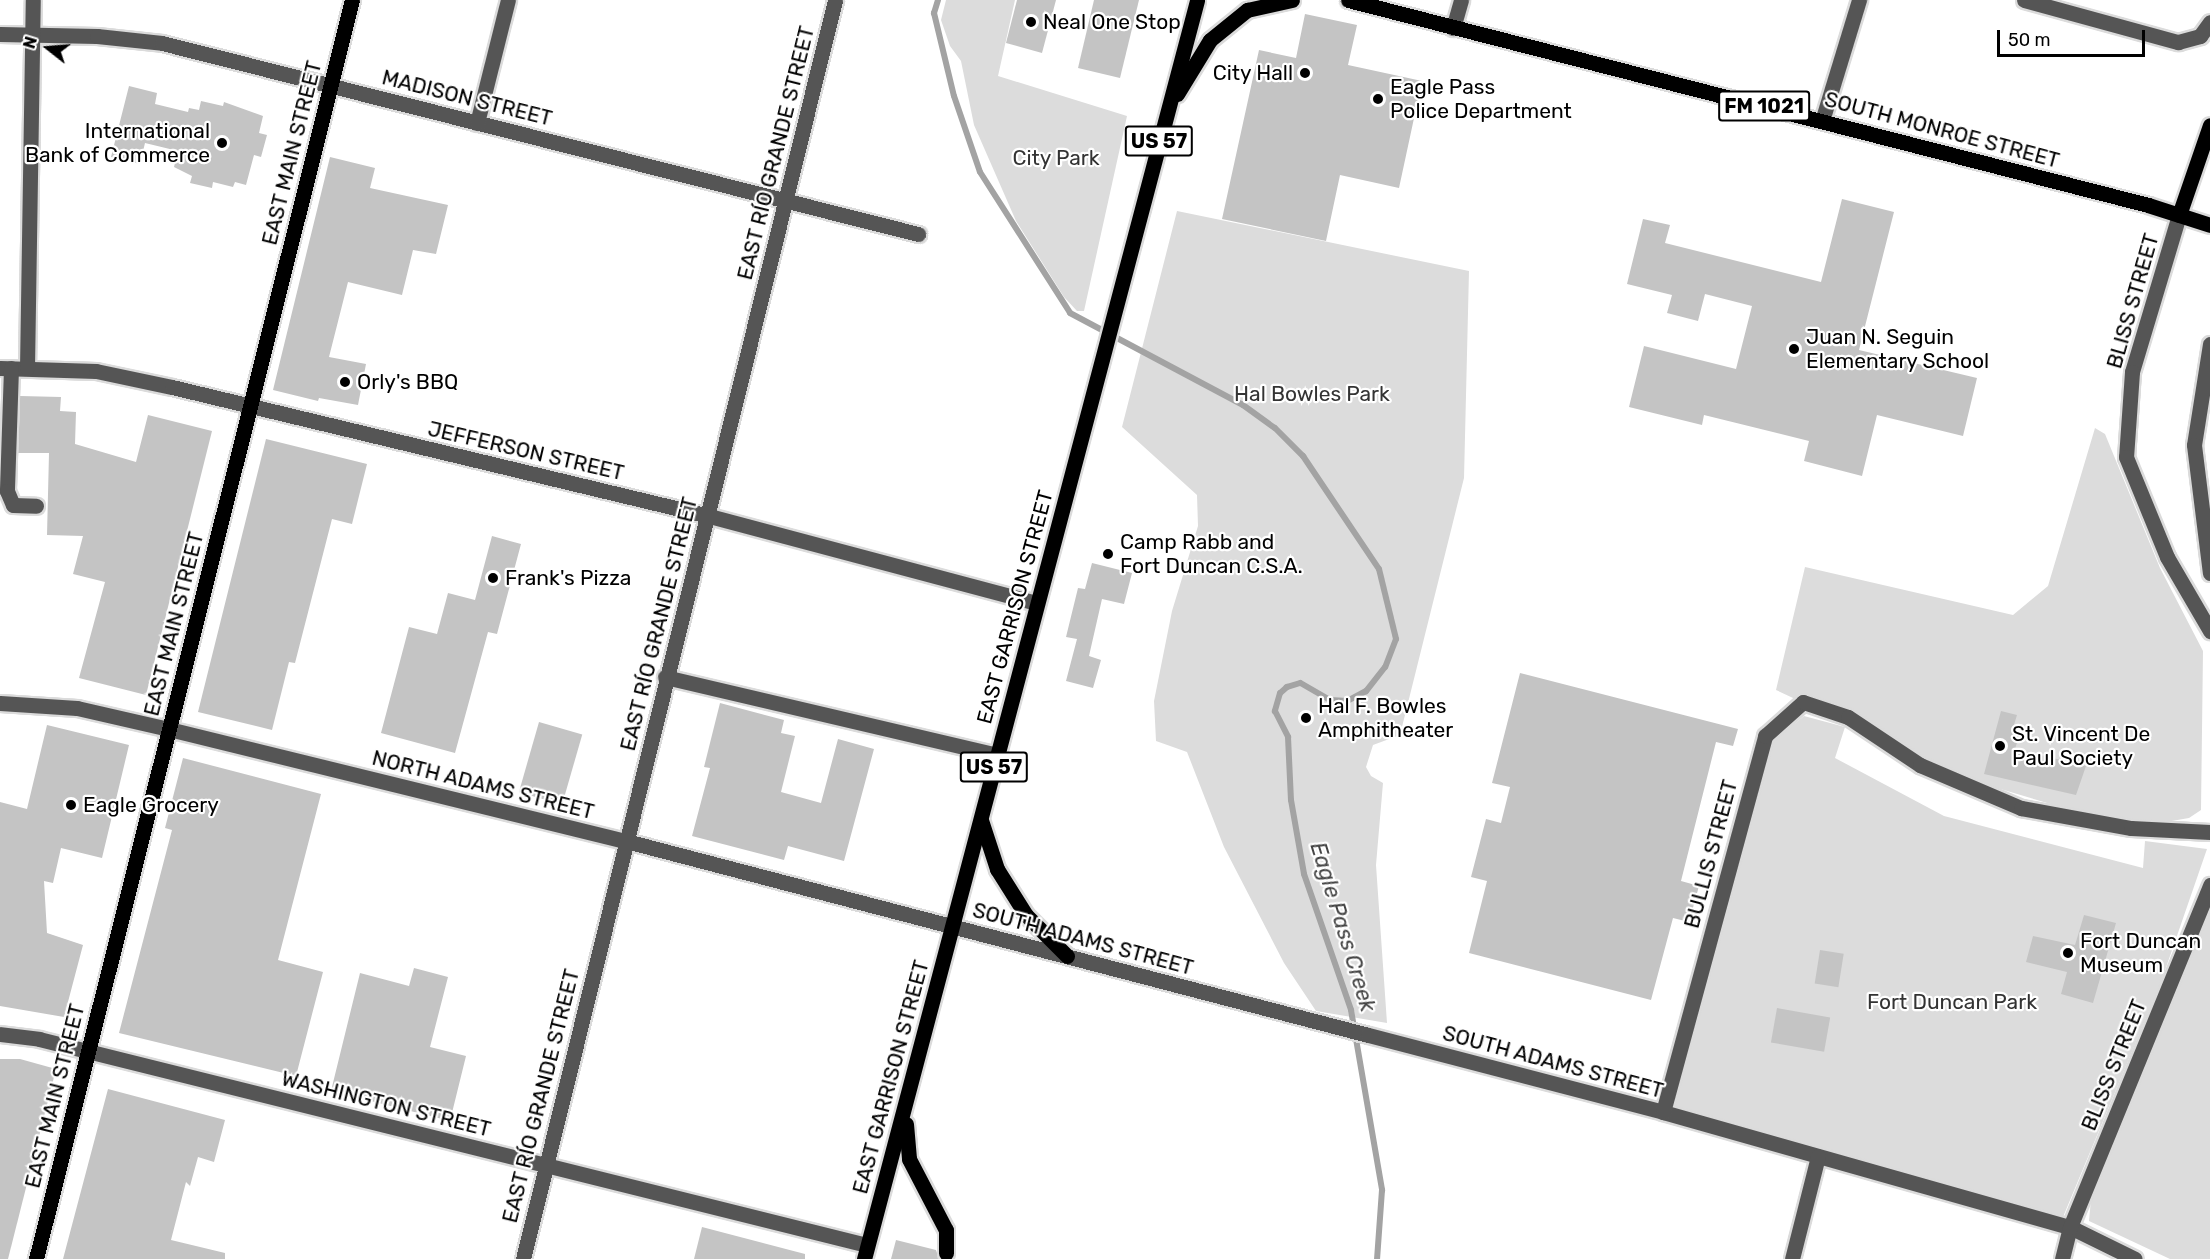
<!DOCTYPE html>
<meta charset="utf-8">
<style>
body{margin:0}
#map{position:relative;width:2210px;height:1259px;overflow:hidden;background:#fff;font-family:Rubik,sans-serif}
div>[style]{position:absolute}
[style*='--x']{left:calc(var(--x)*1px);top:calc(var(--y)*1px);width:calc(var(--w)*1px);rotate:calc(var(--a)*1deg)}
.green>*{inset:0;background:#dcdcdc}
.stream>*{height:6px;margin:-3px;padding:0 3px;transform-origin:3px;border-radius:3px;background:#a3a3a3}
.building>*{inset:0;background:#c4c4c4;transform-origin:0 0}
.roads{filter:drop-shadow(2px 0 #dbdbdb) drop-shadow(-2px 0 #dbdbdb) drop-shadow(0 2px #dbdbdb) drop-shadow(0 -2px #dbdbdb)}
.minor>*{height:15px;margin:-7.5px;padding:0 7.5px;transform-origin:7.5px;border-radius:7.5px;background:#555}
.major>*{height:15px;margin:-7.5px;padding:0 7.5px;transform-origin:7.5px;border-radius:7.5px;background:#000}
.dots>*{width:16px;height:16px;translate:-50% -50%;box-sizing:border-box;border:3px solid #fff;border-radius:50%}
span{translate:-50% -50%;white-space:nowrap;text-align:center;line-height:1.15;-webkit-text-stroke:4.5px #fff;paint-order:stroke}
.shield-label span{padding:2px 4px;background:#fff;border:2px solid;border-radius:4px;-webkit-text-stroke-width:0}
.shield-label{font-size:20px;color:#000;font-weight:700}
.poi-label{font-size:21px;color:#000}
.left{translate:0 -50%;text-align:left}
.right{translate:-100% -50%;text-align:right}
.street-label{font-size:21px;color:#000}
.park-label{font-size:21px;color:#333}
.water-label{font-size:22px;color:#444;font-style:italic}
.north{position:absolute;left:18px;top:18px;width:60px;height:60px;-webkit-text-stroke:4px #fff;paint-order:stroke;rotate:287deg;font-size:16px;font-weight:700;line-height:24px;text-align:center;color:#000}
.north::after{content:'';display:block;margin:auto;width:21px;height:27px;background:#000;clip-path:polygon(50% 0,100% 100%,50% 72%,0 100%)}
.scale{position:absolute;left:1997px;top:30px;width:148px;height:27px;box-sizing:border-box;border:3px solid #000;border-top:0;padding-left:8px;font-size:18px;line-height:21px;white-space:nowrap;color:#000;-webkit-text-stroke:4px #fff;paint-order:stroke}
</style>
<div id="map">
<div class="green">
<div style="clip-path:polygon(946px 0,1015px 0,998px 76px,1127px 116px,1084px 311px,1077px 311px,1064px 297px,1016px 221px,974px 125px,961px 61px,950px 46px,941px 20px)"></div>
<div style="clip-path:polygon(1177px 211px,1469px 271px,1464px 478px,1400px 735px,1373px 745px,1366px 767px,1371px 776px,1383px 783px,1376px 865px,1387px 1023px,1316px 1011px,1284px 963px,1224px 847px,1187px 752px,1156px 741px,1154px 701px,1172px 611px,1198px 526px,1197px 495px,1122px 427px)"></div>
<div style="clip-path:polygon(2095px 428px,2105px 434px,2160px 568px,2203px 651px,2201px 810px,2189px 818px,2131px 828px,1920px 765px,1877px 737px,1776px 690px,1805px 567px,2013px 615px,2048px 586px)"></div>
<div style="clip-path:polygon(1804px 716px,1845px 727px,1835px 758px,1944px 816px,2143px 868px,2145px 841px,2207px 849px,2161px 982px,2063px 1217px,1665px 1105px,1770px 744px)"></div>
<div style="clip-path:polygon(2204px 907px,2210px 909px,2210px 1259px,2170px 1259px,2089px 1221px,2094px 1167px)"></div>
</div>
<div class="stream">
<div style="--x:938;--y:0;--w:14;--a:107"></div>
<div style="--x:934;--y:13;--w:85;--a:76.5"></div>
<div style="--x:954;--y:96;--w:80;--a:71.1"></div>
<div style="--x:980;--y:172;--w:167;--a:57.4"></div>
<div style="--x:1070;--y:313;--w:196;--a:28"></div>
<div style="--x:1243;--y:405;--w:39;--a:36"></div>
<div style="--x:1275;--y:428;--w:40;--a:45"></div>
<div style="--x:1303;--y:456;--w:136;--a:56.1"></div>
<div style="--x:1379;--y:569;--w:72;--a:76.3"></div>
<div style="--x:1396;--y:639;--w:30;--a:111"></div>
<div style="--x:1385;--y:667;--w:31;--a:128"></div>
<div style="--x:1366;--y:691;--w:21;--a:152"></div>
<div style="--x:1347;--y:701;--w:17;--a:-177"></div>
<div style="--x:1330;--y:700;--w:34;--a:-150"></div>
<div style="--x:1300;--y:683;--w:14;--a:163"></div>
<div style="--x:1287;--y:687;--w:9;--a:139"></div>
<div style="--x:1280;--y:693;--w:19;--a:106"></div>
<div style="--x:1275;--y:711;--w:29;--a:63"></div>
<div style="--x:1288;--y:737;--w:63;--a:87.3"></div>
<div style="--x:1291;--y:800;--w:75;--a:80"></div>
<div style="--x:1304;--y:874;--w:144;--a:70.9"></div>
<div style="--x:1351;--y:1010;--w:183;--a:80.2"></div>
<div style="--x:1382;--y:1190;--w:69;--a:94.1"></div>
</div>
<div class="building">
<div style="clip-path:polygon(1017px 0,1056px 0,1042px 53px,1006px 43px)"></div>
<div style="clip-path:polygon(1094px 0,1139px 0,1120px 78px,1078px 68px)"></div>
<div style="clip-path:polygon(1305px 14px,1357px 25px,1348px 65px,1422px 81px,1399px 188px,1340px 175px,1326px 241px,1222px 219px,1259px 50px,1296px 58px)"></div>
<div style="clip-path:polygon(129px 86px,157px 93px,155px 104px,188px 112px,189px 108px,199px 110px,201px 101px,223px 106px,224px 102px,263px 116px,259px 133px,267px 135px,261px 157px,254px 155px,246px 185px,235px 182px,233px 187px,213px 182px,212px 188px,190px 183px,192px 176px,174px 167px,178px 151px,145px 143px,140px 164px,111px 157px)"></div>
<div style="clip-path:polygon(330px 157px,375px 168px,370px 188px,448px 205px,436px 254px,413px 250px,402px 295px,348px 282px,329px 357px,366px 364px,358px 405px,319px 398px,318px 401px,273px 390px)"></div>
<div style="clip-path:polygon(1842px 199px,1894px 212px,1859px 350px,1977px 378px,1963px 436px,1877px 415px,1862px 476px,1804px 461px,1809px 441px,1704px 415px,1702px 425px,1629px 407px,1644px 346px,1736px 369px,1752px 306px,1705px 294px,1698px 321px,1667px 313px,1672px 295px,1627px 284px,1643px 219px,1670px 225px,1665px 243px,1821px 282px)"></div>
<div style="clip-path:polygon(20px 396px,61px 397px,60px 411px,76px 412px,75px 444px,136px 462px,148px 415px,212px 431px,146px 695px,79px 678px,105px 582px,73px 574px,83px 536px,47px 535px,49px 453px,18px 453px)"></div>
<div style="clip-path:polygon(266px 439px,367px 464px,352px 524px,332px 519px,295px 663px,289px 662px,272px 730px,198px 712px)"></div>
<div style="clip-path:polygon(492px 536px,521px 544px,497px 634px,488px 632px,455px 753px,381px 733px,409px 627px,437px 634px,448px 593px,475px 600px)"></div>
<div style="clip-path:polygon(1092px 563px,1132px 573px,1124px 604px,1102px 599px,1089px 656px,1101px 660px,1093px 688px,1066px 681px,1077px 639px,1066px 637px,1078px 588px,1085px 589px)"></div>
<div style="clip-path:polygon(1520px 673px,1738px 729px,1733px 746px,1716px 742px,1681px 881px,1699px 886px,1689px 922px,1673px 918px,1651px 1000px,1469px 953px,1487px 881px,1471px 877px,1486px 819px,1501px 823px,1510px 787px,1492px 783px)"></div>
<div style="clip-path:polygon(720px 703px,784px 720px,781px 733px,795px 736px,781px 792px,821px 803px,838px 739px,874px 749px,844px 861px,788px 846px,784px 860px,692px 836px,710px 768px,704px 767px)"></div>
<div style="clip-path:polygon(2001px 711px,2017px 715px,2014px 725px,2022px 727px,2015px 749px,2086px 766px,2076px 795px,1984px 774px)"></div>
<div style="left:539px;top:722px;width:45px;height:73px;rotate:16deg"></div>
<div style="clip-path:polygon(47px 725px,129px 745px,102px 858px,61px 848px,53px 883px,44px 881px,47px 933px,83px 945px,64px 1017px,0 1006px,0 802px,27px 809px)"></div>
<div style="clip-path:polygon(183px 758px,321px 794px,278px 960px,323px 972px,296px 1076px,119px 1033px,172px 830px,165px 828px)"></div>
<div style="clip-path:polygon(2084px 915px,2116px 923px,2093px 1003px,2061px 994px,2067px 972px,2026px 962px,2033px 936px,2075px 945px)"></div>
<div style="left:1820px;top:950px;width:24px;height:34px;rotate:9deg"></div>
<div style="clip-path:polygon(414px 968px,448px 977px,430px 1047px,466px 1056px,450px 1121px,331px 1091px,360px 973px,409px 986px)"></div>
<div style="left:1777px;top:1008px;width:54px;height:35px;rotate:10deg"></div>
<div style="clip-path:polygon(0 1059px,20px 1059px,56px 1069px,8px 1259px,0 1259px)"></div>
<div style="clip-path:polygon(108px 1089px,225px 1120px,214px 1162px,198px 1157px,190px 1186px,186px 1182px,171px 1240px,225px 1253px,225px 1259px,63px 1259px)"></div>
<div style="clip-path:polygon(702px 1227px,805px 1254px,805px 1259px,694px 1259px)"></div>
<div style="clip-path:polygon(896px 1240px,936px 1250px,939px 1259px,891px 1259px)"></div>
</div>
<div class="roads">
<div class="minor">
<div style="--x:2024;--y:0;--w:160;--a:15.3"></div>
<div style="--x:2178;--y:42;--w:23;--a:-15"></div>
<div style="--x:2200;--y:36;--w:17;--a:-54"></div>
<div style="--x:1453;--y:28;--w:29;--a:-74"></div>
<div style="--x:0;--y:34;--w:97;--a:1.2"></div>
<div style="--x:97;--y:36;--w:65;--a:6.1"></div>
<div style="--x:162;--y:43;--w:780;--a:14.18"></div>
<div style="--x:1822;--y:121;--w:127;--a:-73"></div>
<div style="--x:477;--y:123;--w:127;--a:-75.9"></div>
<div style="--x:2179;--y:215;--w:164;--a:106.7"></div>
<div style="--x:2132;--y:372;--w:85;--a:94"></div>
<div style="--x:2126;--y:457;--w:108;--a:67.7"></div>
<div style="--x:2167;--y:557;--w:86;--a:59.8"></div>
<div style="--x:2210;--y:344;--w:102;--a:99"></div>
<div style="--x:2194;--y:445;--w:129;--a:82.9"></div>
<div style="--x:0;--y:368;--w:96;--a:1.8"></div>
<div style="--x:96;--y:371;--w:78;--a:11.9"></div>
<div style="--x:172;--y:387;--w:552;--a:13.51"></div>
<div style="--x:709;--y:516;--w:339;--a:14.9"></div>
<div style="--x:11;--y:368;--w:123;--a:91.9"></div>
<div style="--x:7;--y:491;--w:15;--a:67"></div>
<div style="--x:13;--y:505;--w:23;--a:2"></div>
<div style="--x:27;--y:368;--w:368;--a:-89.1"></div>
<div style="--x:665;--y:677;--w:342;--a:13.2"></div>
<div style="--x:0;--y:703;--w:77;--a:3.7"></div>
<div style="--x:77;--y:708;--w:94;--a:12.9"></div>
<div style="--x:169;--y:729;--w:471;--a:13.8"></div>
<div style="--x:626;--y:841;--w:767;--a:14.65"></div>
<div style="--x:1368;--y:1035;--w:305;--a:14.6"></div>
<div style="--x:1663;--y:1112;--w:423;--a:15.8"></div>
<div style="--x:2070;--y:1227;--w:72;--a:26.2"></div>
<div style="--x:0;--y:1034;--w:39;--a:7"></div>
<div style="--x:39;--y:1039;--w:853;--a:13.97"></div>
<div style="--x:1663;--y:1112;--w:390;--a:-74.8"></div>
<div style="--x:1765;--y:736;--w:51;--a:-41.8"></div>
<div style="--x:1803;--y:702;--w:47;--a:18.4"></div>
<div style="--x:1848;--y:717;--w:87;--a:33.7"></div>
<div style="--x:1920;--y:765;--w:110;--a:23.1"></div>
<div style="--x:2021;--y:808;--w:112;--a:10.3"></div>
<div style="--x:2131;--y:828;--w:79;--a:2.9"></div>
<div style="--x:523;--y:1259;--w:1297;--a:-76.08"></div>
<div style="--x:1792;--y:1259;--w:106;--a:-75.8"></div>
<div style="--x:2062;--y:1259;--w:33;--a:-76"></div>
<div style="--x:2070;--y:1227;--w:370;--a:-67.7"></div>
</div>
<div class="major">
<div style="--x:1348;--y:0;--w:826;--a:14.37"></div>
<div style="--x:2148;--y:205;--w:65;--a:17.9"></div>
<div style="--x:1177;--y:94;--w:63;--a:-58.6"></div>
<div style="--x:1210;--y:40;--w:48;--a:-39"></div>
<div style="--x:1247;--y:10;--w:46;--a:-12.5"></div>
<div style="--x:2179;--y:215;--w:95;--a:-71"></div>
<div style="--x:981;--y:820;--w:52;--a:71.9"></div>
<div style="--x:997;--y:869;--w:54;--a:57.8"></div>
<div style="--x:1026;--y:915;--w:58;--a:45"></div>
<div style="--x:906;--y:1124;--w:35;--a:85"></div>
<div style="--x:909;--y:1159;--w:80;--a:62.5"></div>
<div style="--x:946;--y:1230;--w:23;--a:90"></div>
<div style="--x:36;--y:1259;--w:1298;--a:-75.91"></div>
<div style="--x:864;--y:1259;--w:1302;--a:-75.18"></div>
</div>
</div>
<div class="dots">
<div style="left:1031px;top:22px;background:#000"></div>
<div style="left:1305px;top:73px;background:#000"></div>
<div style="left:1378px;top:99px;background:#000"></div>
<div style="left:222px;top:143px;background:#000"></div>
<div style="left:1794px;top:349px;background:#000"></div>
<div style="left:345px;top:382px;background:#000"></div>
<div style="left:1108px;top:554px;background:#000"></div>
<div style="left:493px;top:578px;background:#000"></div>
<div style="left:1306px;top:718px;background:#000"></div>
<div style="left:2000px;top:746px;background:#000"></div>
<div style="left:71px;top:805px;background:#000"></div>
<div style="left:2068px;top:953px;background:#000"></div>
</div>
<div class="shield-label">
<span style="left:1764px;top:106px">FM 1021</span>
<span style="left:1159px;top:141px">US 57</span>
<span style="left:994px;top:767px">US 57</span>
</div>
<div class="poi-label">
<span class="left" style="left:1043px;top:22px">Neal One Stop</span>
<span class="right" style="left:1293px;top:73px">City Hall</span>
<span class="left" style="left:1390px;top:99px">Eagle Pass<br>Police Department</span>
<span class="right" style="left:210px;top:143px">International<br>Bank of Commerce</span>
<span class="left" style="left:1806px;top:349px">Juan N. Seguin<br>Elementary School</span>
<span class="left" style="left:357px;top:382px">Orly's BBQ</span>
<span class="left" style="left:1120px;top:554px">Camp Rabb and<br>Fort Duncan C.S.A.</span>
<span class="left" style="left:505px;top:578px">Frank's Pizza</span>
<span class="left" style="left:1318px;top:718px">Hal F. Bowles<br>Amphitheater</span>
<span class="left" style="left:2012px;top:746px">St. Vincent De<br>Paul Society</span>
<span class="left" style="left:83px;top:805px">Eagle Grocery</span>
<span class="left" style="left:2080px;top:953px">Fort Duncan<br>Museum</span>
</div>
<div class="street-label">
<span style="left:467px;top:98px;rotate:14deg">MADISON STREET</span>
<span style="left:1942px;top:130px;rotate:15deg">SOUTH MONROE STREET</span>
<span style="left:292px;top:153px;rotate:-76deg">EAST MAIN STREET</span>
<span style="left:776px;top:153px;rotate:-76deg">EAST RÍO GRANDE STREET</span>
<span style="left:2133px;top:301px;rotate:-74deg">BLISS STREET</span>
<span style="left:526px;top:451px;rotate:13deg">JEFFERSON STREET</span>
<span style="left:1015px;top:607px;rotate:-75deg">EAST GARRISON STREET</span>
<span style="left:174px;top:624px;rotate:-76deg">EAST MAIN STREET</span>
<span style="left:659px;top:624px;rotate:-76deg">EAST RÍO GRANDE STREET</span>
<span style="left:483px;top:785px;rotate:14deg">NORTH ADAMS STREET</span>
<span style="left:1711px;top:854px;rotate:-75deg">BULLIS STREET</span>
<span style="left:1083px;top:939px;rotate:15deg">SOUTH ADAMS STREET</span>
<span style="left:1553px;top:1062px;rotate:15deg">SOUTH ADAMS STREET</span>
<span style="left:2114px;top:1065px;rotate:-68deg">BLISS STREET</span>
<span style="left:891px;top:1077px;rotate:-75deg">EAST GARRISON STREET</span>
<span style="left:55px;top:1096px;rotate:-76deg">EAST MAIN STREET</span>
<span style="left:541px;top:1096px;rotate:-76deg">EAST RÍO GRANDE STREET</span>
<span style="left:386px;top:1104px;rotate:14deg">WASHINGTON STREET</span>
</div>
<div class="park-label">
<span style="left:1056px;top:158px">City Park</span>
<span style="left:1312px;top:394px">Hal Bowles Park</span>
<span style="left:1952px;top:1002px">Fort Duncan Park</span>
</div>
<div class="water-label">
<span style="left:1343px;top:927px;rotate:73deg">Eagle Pass Creek</span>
</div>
<div class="north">N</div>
<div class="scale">50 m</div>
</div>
